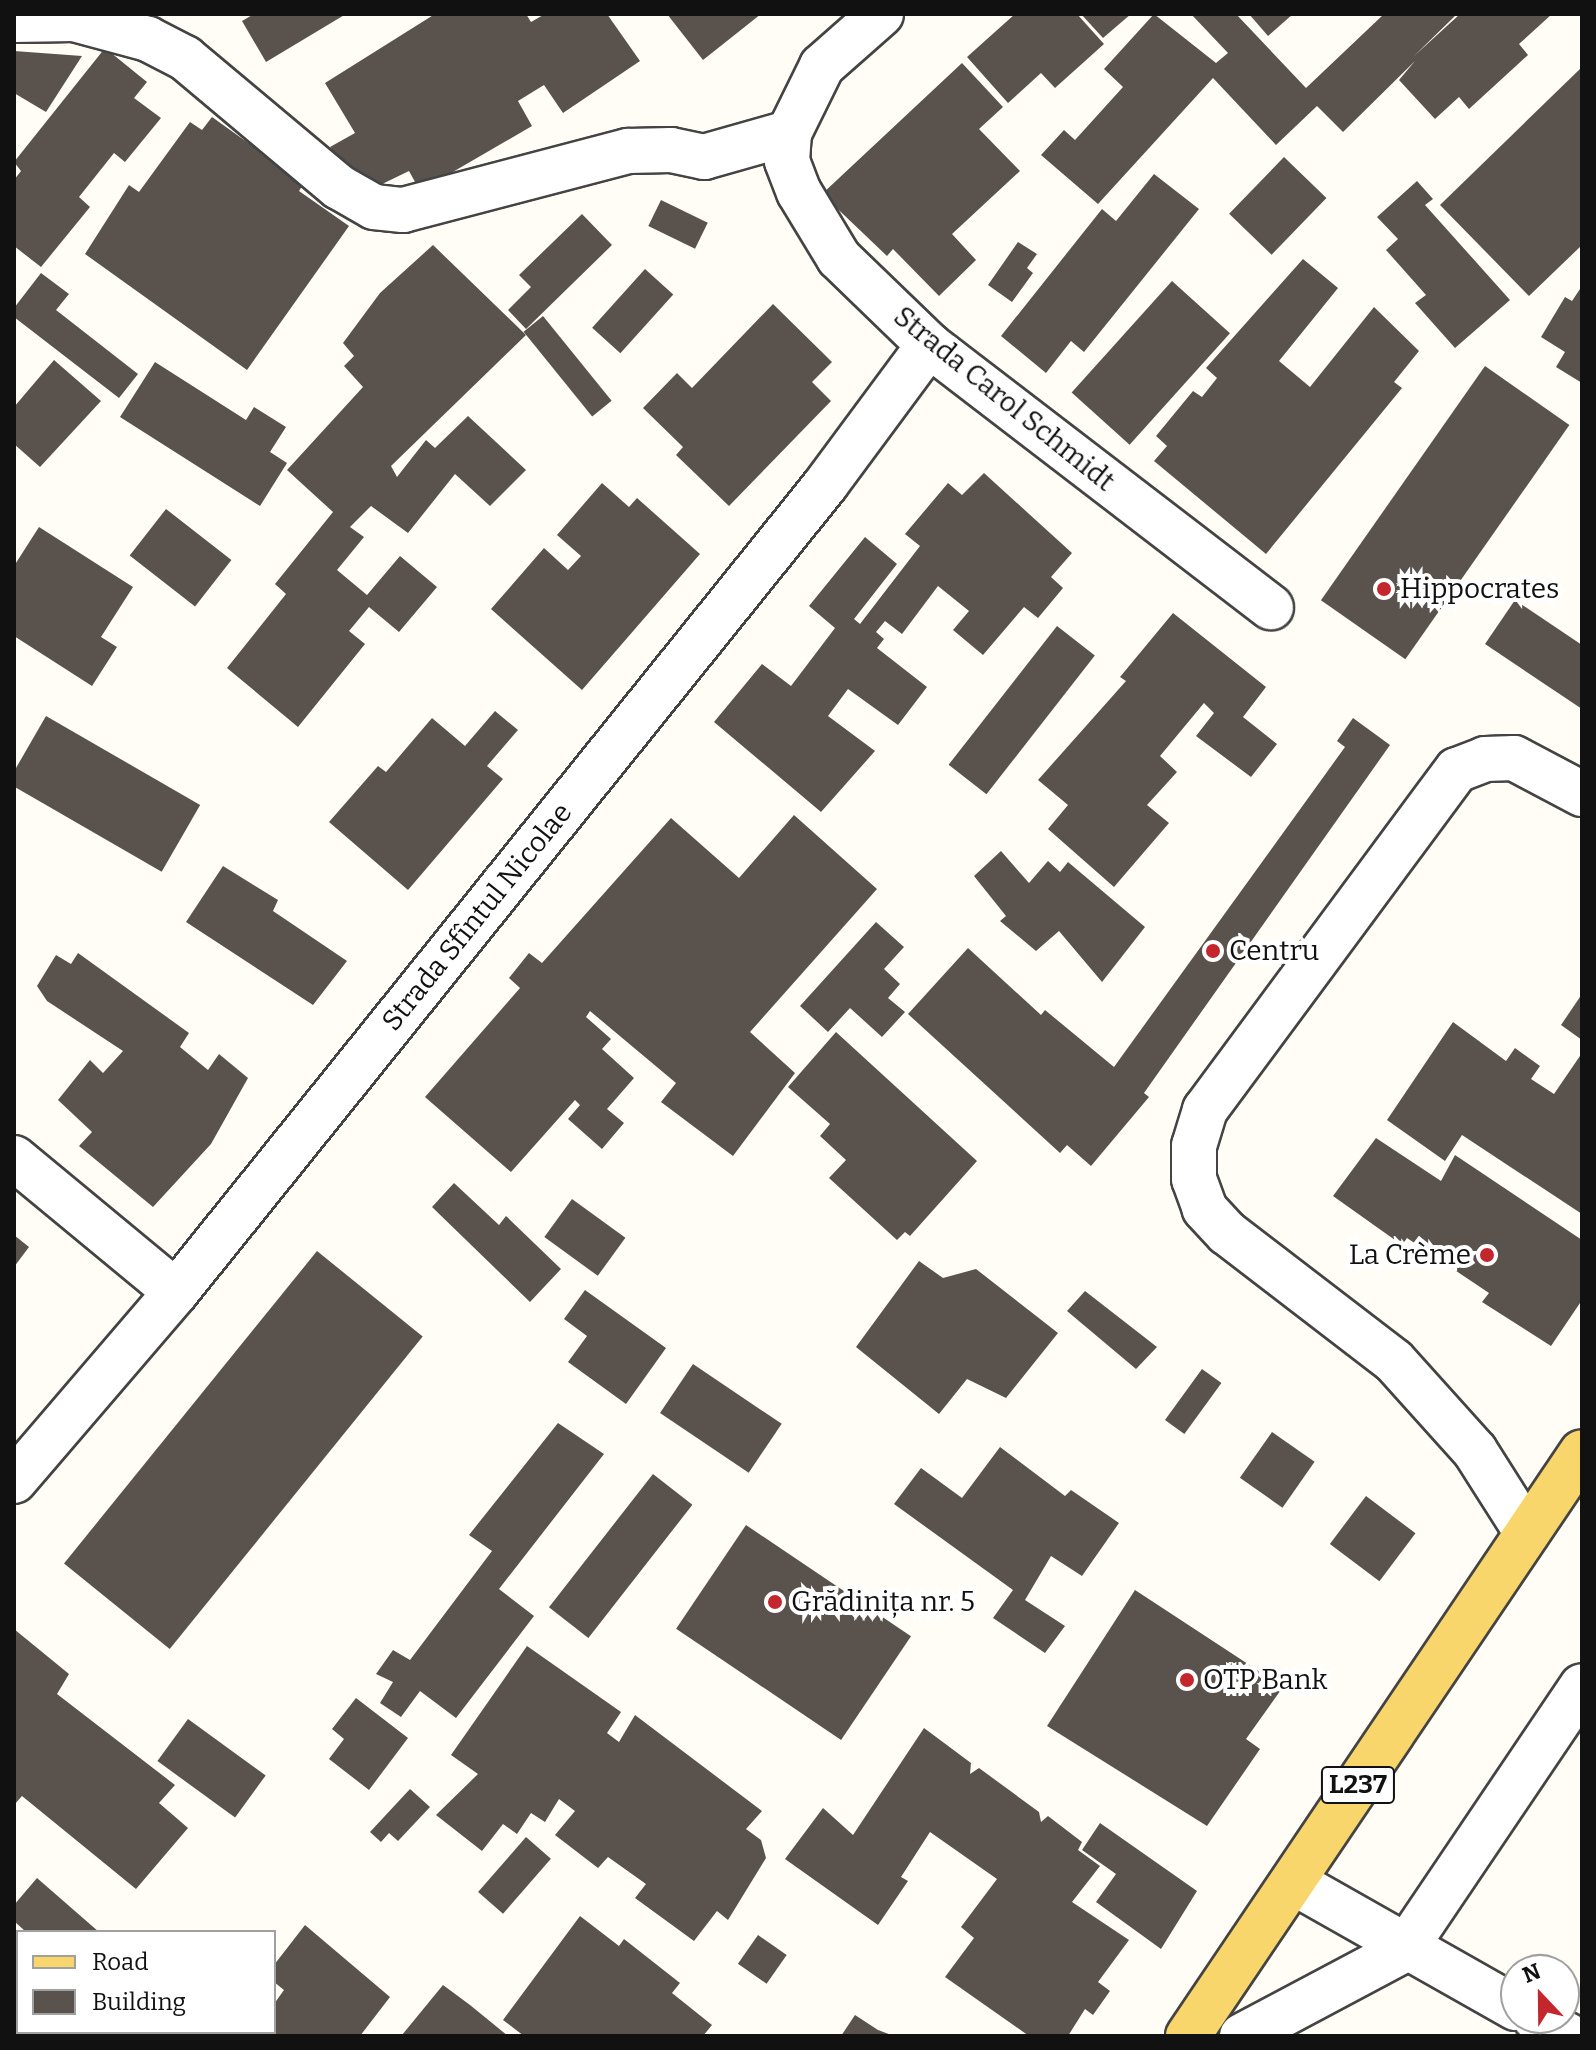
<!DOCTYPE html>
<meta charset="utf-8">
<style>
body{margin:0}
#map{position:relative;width:1596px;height:2050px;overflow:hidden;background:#fffdf5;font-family:Bitter,serif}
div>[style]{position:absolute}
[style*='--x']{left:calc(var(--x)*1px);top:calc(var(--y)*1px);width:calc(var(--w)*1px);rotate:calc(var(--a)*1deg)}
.building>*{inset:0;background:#5a524d;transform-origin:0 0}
.roads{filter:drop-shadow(2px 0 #444) drop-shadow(-2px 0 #444) drop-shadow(0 2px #444) drop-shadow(0 -2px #444)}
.minor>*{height:44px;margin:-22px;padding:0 22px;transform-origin:22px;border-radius:22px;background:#fff}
.major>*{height:44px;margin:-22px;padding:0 22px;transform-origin:22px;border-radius:22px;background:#f9d66b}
.dots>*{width:22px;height:22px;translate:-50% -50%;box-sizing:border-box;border:4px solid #fff;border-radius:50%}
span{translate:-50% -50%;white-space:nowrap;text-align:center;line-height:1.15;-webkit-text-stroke:8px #fff;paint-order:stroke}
.shield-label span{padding:2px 6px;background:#fff;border:2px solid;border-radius:6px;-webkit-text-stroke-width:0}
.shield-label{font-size:26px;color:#111;font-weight:700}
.street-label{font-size:28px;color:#111}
.poi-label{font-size:28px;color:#111}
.left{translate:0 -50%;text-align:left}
.right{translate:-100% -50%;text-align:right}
.frame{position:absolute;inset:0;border:16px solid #111;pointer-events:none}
.legend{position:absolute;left:16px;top:1930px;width:260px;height:104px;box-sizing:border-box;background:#fff;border:2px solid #a0a0a0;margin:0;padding:10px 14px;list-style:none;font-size:24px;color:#111}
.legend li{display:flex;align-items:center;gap:16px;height:40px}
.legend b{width:40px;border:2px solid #a0a0a0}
.north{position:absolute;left:1500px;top:1954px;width:80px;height:80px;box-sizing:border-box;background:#fff;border:2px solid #a0a0a0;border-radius:50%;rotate:338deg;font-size:22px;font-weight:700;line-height:32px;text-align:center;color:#111}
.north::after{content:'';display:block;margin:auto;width:28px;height:36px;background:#c4262e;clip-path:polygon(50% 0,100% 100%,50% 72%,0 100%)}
</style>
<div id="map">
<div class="building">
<div style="clip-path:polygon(254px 14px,346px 14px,266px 62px,242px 21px)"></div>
<div style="clip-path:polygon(435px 14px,526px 14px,531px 22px,545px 14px,607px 14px,640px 61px,563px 113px,544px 85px,518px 101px,532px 126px,420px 191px,409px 171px,378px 186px,354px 177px,330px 147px,355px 133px,325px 83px)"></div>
<div style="clip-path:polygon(667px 14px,761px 14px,703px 60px)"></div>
<div style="clip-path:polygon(1015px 14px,1077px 14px,1104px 44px,1055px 88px,1041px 73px,1008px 103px,967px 57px)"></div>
<div style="clip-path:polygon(1081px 14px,1131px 14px,1103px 38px)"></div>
<div style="clip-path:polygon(1154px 14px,1216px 63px,1228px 53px,1191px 14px,1236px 14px,1306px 88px,1384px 14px,1457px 14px,1413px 57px,1460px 14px,1552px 14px,1519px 44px,1528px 55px,1469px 109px,1459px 97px,1435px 119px,1399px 80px,1415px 61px,1343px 132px,1317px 106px,1276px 145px,1213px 78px,1098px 204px,1041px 155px,1064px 130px,1075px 140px,1123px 87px,1104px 69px)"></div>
<div style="clip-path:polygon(1249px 14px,1293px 14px,1268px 36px)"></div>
<div style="clip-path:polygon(105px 48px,147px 82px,134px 98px,161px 118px,125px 162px,114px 153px,79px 197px,90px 207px,41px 267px,14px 246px,14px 180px,21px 171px,14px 162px)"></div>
<div style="clip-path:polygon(14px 51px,82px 56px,46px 112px,14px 93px)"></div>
<div style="clip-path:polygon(962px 63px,1003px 107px,979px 129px,1020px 171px,952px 234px,976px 260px,939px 296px,893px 249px,887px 256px,822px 194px)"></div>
<div style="clip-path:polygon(1582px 67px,1582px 245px,1529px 296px,1440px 205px)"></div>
<div style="clip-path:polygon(212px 117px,304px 183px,299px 191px,349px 226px,247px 370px,85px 254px,129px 185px,139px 192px,190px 122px,202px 130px)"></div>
<div style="left:1284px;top:157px;width:59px;height:79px;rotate:44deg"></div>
<div style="clip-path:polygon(1154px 174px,1199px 209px,1084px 352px,1071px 341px,1046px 373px,1001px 336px,1102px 209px,1116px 221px)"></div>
<div style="clip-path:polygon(1417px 181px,1433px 199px,1425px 205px,1510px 300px,1455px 348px,1415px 303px,1426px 295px,1386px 250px,1398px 239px,1377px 217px)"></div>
<div style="left:661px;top:200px;width:52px;height:29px;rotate:26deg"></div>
<div style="clip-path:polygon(582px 214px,612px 245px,526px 329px,508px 310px,531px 287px,519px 275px)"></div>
<div style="clip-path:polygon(1018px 242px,1037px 254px,1027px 268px,1033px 273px,1012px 302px,988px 285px)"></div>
<div style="clip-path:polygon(433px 245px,526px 335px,391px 466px,397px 477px,426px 440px,435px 448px,468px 416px,526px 470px,490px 506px,455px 474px,408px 533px,371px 506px,350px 527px,364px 537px,337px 570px,367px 595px,400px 556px,437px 587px,399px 632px,369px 607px,349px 631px,365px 644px,298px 727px,227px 668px,286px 594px,275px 584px,333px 512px,287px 470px,363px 387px,344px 366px,354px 356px,343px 343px,380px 293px)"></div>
<div style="clip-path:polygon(1303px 259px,1338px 288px,1279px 361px,1310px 387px,1374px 307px,1419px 351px,1394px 382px,1402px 388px,1266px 554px,1154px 461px,1167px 446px,1156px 436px,1193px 391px,1202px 397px,1217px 378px,1206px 368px)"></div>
<div style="left:645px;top:269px;width:38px;height:79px;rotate:42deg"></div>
<div style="clip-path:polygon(41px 273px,69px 294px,56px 310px,138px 374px,119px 398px,14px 317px,14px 308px)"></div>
<div style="left:1172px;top:281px;width:78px;height:150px;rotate:42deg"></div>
<div style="clip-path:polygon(1582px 286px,1582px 383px,1556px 367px,1565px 352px,1541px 337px,1565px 297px,1572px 301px)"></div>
<div style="clip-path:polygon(773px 304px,832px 362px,812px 382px,831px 401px,729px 506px,676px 455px,683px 447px,643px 408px,677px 373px,692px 388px)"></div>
<div style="left:543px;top:316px;width:109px;height:25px;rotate:51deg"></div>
<div style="clip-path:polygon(54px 360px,101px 401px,40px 467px,14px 444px,14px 407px)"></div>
<div style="clip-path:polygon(155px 362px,246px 420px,254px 407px,286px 427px,270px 452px,287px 463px,260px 506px,120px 417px)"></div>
<div style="left:1485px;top:366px;width:103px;height:286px;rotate:35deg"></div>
<div style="clip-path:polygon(984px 473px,1072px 553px,1051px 577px,1063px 588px,1038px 618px,1024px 607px,983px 655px,953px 630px,969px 611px,938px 586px,902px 634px,885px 621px,876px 632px,884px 639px,877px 648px,927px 687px,898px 725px,848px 689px,828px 716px,875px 751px,821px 812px,714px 722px,762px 664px,791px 686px,835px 628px,809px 606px,865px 537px,897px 564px,854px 619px,860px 624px,920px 546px,905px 534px,948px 483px,962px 495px)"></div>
<div style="clip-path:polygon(602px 483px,629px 507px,637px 498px,700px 554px,582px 690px,491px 609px,544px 548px,568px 570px,581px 556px,557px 535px)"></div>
<div style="left:166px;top:509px;width:83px;height:59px;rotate:38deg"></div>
<div style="clip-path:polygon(39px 527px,133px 587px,101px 637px,117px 647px,92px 686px,14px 636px,14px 566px)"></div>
<div style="clip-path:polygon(1515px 600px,1582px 645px,1582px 709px,1485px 644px)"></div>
<div style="clip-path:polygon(1173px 613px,1266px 687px,1243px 717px,1277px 744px,1251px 777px,1196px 736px,1214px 713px,1204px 703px,1160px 756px,1177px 772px,1147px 805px,1169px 823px,1114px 887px,1048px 829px,1068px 805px,1038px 780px,1126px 681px,1120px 677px)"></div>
<div style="left:1057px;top:626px;width:48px;height:176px;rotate:38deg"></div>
<div style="clip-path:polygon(495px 711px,518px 730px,487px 766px,503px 779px,408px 890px,329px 822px,378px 766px,386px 772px,432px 718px,465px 746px)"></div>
<div style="left:46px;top:716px;width:178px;height:77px;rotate:30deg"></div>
<div style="clip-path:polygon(1353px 718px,1390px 745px,1144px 1093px,1149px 1097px,1091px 1166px,1067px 1145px,1060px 1153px,908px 1014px,968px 948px,1041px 1015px,1045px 1010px,1114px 1067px,1345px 747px,1337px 741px)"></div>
<div style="clip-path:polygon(794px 815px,877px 889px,750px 1032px,795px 1073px,733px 1156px,661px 1102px,676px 1083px,590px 1011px,586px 1017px,611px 1039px,602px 1049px,634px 1078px,607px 1109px,624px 1123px,602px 1149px,568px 1119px,580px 1105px,575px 1100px,511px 1172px,425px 1097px,520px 988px,509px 978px,529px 953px,542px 963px,671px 818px,739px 878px)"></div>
<div style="clip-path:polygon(1001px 851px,1029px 883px,1048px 861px,1060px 872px,1068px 862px,1145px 927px,1102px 982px,1059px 931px,1036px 951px,1000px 921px,1006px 916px,974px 876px)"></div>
<div style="clip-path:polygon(223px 866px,278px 900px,273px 911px,347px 961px,313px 1005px,186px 922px)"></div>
<div style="clip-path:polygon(876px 922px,904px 947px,884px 969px,900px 984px,888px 998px,905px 1012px,882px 1037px,850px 1008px,828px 1032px,800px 1006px)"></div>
<div style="clip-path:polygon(78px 953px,189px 1033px,180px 1047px,208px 1070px,219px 1054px,248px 1078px,211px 1144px,153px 1207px,79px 1146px,92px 1132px,58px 1100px,90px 1060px,103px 1073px,123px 1051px,47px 1001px,37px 986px,56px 955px,71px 964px)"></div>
<div style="clip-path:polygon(1582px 994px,1582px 1040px,1561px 1025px)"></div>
<div style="clip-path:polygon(1453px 1022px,1506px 1061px,1515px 1048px,1540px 1066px,1531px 1079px,1554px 1094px,1582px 1053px,1582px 1214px,1462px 1135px,1445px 1161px,1387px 1120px)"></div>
<div style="clip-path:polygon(836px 1032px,977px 1161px,910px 1236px,905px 1232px,897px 1240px,829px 1178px,846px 1160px,820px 1136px,830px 1124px,788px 1087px)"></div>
<div style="clip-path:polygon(1376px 1138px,1441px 1181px,1455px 1155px,1582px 1240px,1582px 1300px,1551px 1346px,1482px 1302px,1489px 1293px,1407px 1238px,1402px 1245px,1333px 1196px)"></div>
<div style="clip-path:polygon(454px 1183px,499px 1225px,506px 1216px,561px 1269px,530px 1302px,432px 1207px)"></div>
<div style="left:572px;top:1199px;width:66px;height:47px;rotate:36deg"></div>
<div style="clip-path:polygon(14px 1235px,29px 1247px,14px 1267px)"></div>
<div style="left:317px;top:1251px;width:136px;height:402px;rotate:39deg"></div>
<div style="clip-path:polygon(919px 1261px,943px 1278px,976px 1269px,1058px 1333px,1006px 1398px,967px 1379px,939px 1414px,856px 1347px)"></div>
<div style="clip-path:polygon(585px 1290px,666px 1348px,626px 1404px,568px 1362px,587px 1336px,564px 1319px)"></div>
<div style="clip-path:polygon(1085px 1291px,1157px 1347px,1136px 1369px,1067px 1311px)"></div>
<div style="left:693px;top:1364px;width:107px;height:59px;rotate:34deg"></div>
<div style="left:1202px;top:1369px;width:24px;height:63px;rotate:36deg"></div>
<div style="clip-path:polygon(558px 1423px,604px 1454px,499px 1589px,534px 1616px,456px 1718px,420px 1691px,401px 1717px,380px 1703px,393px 1682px,376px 1674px,393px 1650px,410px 1660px,492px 1551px,469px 1535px)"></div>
<div style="left:1272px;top:1432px;width:52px;height:56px;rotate:35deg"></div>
<div style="clip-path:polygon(1000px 1447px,1065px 1496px,1071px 1490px,1119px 1523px,1082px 1576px,1051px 1556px,1025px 1600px,1065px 1626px,1045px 1653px,993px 1618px,1013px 1590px,894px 1504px,921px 1468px,962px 1498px)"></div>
<div style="left:653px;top:1474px;width:50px;height:169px;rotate:38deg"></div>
<div style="left:1366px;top:1496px;width:62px;height:60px;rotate:37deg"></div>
<div style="left:746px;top:1525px;width:199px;height:125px;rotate:34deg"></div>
<div style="clip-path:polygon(1135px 1590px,1283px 1687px,1246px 1739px,1260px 1749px,1207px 1826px,1047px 1726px)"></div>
<div style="clip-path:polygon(14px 1629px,69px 1674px,57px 1694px,175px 1785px,159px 1803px,188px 1828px,136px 1889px,22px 1796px,14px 1805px)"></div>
<div style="clip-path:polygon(527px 1646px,621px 1712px,607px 1733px,619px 1742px,635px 1715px,762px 1811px,746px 1829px,761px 1840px,766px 1858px,728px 1920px,717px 1911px,694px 1941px,635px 1898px,646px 1884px,608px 1857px,598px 1868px,555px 1835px,575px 1811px,559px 1799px,545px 1822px,531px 1813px,517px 1834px,503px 1824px,482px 1851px,436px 1815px,478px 1774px,451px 1755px)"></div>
<div style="clip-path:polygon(356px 1698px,408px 1738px,369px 1790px,329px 1759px,344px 1739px,332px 1729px)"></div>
<div style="left:188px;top:1719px;width:96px;height:52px;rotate:36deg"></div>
<div style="clip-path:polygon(924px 1728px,971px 1763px,970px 1774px,979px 1768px,1039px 1812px,1041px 1822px,1048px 1816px,1082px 1842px,1078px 1850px,1100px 1866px,1072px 1902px,1129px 1940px,1098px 1982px,1110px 1991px,1093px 2015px,1085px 2009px,1068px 2036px,1029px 2036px,945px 1977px,974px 1938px,961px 1927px,997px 1879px,930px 1832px,901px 1877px,908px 1881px,878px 1925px,785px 1859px,823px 1808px,853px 1835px)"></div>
<div style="clip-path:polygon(410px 1789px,430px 1807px,398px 1841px,389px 1833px,381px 1842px,370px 1832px)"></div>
<div style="clip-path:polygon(1100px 1823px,1197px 1891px,1161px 1949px,1096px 1902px,1116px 1874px,1082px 1850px)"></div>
<div style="left:526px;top:1837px;width:33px;height:73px;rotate:41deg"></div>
<div style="clip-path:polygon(37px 1878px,99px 1932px,26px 1932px,14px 1921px,14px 1905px)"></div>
<div style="clip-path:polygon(580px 1916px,619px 1946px,624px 1939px,680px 1983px,672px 1993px,712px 2025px,703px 2036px,524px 2036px,503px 2020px)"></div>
<div style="clip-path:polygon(305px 1925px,390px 1997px,360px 2036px,249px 2036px,274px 2032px,274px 2004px,284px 1990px,274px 1982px,274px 1965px)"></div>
<div style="left:758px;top:1935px;width:35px;height:35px;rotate:35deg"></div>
<div style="clip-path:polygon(14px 1956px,18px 1959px,14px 2011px)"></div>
<div style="clip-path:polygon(443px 1985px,470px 2005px,508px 2036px,402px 2035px)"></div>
<div style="clip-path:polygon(855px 2015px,878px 2030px,894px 2036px,841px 2036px)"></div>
<div style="left:108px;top:2032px;width:52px;height:5px"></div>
</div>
<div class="roads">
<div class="minor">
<div style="--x:881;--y:14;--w:79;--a:138.6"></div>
<div style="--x:822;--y:66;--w:75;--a:116.2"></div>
<div style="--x:789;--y:133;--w:28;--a:94"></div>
<div style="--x:787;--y:161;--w:33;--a:69"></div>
<div style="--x:799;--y:192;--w:77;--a:58.8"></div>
<div style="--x:839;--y:258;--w:125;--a:44"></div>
<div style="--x:929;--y:345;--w:431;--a:37.5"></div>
<div style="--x:14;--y:20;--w:60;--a:-1"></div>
<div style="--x:74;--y:19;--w:77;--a:15.1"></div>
<div style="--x:148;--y:39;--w:42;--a:27.2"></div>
<div style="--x:185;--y:58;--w:201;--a:40"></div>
<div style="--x:339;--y:187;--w:40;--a:29.7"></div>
<div style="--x:374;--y:207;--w:29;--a:6"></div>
<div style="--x:403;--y:210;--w:233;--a:-14.7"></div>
<div style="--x:628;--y:151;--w:43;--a:-1.3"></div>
<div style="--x:671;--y:150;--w:34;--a:12"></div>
<div style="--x:704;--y:157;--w:88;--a:-15.8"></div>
<div style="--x:14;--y:1158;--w:210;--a:39.6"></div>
<div style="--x:14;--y:1481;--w:249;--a:-49.4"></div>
<div style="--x:176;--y:1292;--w:1037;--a:-51.18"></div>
<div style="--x:826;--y:484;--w:173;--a:-53.5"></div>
<div style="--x:1527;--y:1533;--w:97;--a:-122.4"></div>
<div style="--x:1475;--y:1451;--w:121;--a:-132"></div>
<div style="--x:1394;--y:1361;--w:210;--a:-142.5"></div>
<div style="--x:1227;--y:1233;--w:33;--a:-133"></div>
<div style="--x:1205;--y:1209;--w:32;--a:-110"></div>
<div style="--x:1194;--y:1179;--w:33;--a:-90"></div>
<div style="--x:1194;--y:1146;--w:38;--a:-73"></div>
<div style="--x:1205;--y:1110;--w:423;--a:-53.5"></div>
<div style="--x:1457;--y:770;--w:30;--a:-21"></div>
<div style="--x:1485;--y:759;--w:29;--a:-2"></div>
<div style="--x:1514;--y:758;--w:77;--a:27.9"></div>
<div style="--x:1293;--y:1882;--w:256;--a:29.5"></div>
<div style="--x:1535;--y:2018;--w:38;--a:28"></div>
<div style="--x:1242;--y:2036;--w:183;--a:-28"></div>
<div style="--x:1404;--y:1950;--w:318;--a:-56"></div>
</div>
<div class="major">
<div style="--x:1188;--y:2036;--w:704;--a:-55.99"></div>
</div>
</div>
<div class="dots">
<div style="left:1384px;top:589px;background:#c4262e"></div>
<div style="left:1213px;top:951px;background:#c4262e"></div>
<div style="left:1487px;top:1255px;background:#c4262e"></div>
<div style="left:775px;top:1602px;background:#c4262e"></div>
<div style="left:1187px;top:1680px;background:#c4262e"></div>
</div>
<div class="shield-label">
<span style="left:1358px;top:1785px">L237</span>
</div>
<div class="street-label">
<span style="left:1004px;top:399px;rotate:39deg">Strada Carol Schmidt</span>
<span style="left:477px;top:917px;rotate:-51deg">Strada Sfîntul Nicolae</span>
</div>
<div class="poi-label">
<span class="left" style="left:1400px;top:589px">Hippocrates</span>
<span class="left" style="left:1229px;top:951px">Centru</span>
<span class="right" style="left:1471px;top:1255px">La Crème</span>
<span class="left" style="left:791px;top:1602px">Grădinița nr. 5</span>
<span class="left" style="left:1203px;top:1680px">OTP Bank</span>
</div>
<div class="frame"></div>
<ul class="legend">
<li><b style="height:10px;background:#f9d66b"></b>Road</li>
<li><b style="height:22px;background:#5a524d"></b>Building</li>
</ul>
<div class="north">N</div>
</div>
